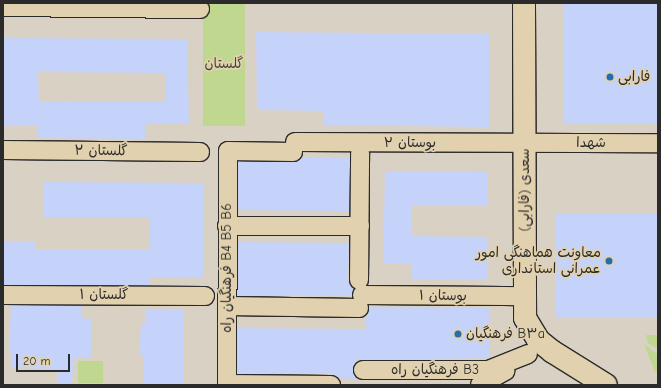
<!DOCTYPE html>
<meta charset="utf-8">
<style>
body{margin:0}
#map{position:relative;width:661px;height:388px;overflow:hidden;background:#d9d1c4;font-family:"Comic Neue","Playpen Sans Arabic",sans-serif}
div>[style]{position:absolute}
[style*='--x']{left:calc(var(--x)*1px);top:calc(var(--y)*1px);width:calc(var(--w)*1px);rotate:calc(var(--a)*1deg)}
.green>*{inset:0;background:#bfd78e;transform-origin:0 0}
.building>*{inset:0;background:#c5d2f9;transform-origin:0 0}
.roads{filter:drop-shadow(1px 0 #2b2b2b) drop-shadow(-1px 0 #2b2b2b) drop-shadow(0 1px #2b2b2b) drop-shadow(0 -1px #2b2b2b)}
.street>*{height:18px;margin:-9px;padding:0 9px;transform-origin:9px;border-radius:9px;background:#e2d1ae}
.secondary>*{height:22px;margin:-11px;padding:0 11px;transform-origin:11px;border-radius:11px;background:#e2d1ae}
.dots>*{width:11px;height:11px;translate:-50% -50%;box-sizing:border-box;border:2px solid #e2d1ae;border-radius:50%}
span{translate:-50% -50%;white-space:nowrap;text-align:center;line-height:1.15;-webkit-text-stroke:3.5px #e2d1ae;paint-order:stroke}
.park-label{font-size:14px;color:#41453a}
.poi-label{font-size:14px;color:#2b2b2b}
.left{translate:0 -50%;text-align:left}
.right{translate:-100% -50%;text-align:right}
.street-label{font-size:14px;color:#2b2b2b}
.frame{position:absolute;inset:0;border:4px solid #2b2b2b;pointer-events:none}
.scale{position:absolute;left:16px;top:354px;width:54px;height:18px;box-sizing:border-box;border:2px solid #2b2b2b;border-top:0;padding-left:5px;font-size:12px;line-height:14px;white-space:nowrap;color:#2b2b2b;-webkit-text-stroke:3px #e2d1ae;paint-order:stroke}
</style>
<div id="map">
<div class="green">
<div style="left:203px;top:3px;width:42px;height:123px"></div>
<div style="clip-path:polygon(646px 335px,658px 335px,658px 349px,648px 343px)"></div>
<div style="clip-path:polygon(644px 344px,658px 355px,658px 370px,655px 372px)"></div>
<div style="left:78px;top:361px;width:25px;height:22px"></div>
</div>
<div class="building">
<div style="left:563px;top:3px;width:95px;height:120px"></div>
<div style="clip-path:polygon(256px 32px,490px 34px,489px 127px,324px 125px,324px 111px,257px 110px)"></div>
<div style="clip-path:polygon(evenodd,3px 38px,187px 39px,189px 123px,145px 123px,145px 139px,38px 138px,38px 126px,3px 126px,3px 38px,38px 72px,166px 73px,166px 102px,39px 101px,38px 72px)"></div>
<div style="clip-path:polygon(302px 157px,349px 158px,349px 211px,238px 210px,238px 162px,293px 162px)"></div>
<div style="clip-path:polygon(385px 171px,488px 172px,488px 206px,412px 206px,412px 236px,488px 237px,488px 280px,412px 279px,412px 263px,383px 263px)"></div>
<div style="clip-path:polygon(44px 182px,204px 183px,203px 277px,150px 277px,150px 285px,3px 285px,3px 241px,36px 241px,36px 249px,150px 250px,150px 218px,44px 218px)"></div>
<div style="left:555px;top:214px;width:103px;height:104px"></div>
<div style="clip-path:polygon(238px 242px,349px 243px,348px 280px,354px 289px,352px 296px,238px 295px)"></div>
<div style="clip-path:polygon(11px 306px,82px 306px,81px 318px,92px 319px,91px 358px,75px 357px,71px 385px,57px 385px,58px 369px,11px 368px,11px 354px,9px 354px)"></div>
<div style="clip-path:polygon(369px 307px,489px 308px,489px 358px,356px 360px,353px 370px,356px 379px,339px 378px,331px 374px,238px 374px,238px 328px,366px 329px,366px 315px)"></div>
<div style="clip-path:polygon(184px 309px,184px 385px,144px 385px,144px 355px,139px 355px,141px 324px,145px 324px,145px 310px)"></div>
</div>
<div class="roads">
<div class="street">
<div style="--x:3;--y:7;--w:197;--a:0.6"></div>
<div style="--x:295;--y:142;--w:363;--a:0.2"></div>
<div style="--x:3;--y:150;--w:197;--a:0.6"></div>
<div style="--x:293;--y:152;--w:65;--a:-179.1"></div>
<div style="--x:228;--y:151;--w:233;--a:90.2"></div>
<div style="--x:227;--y:384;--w:104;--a:0.6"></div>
<div style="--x:227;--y:226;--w:133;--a:0"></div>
<div style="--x:359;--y:280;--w:127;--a:-89.5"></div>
<div style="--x:3;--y:295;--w:202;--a:0.3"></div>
<div style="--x:362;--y:295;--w:162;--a:0.4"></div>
<div style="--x:227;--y:306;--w:132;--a:0.9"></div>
<div style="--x:363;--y:370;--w:125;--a:0"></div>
<div style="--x:488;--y:370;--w:43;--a:-21.8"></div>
<div style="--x:480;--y:385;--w:29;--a:-29"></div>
</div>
<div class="secondary">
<div style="--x:524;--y:3;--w:315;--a:89.8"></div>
<div style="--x:525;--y:318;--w:26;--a:59"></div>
<div style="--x:538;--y:340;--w:19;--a:39"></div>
<div style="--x:553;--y:352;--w:62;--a:31.9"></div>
</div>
</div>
<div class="dots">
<div style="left:610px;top:77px;background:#1f6fb2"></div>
<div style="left:609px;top:261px;background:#1f6fb2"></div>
<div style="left:458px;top:334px;background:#1f6fb2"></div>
</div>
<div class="park-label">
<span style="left:224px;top:64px">گلستان</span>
</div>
<div class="poi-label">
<span class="left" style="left:618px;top:77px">فارابی</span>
<span class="right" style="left:601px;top:261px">معاونت هماهنگی امور<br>عمرانی استانداری</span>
<span class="left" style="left:466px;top:334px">فرهنگیان B۳a</span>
</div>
<div class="street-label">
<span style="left:410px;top:143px">بوستان ۲</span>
<span style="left:591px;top:143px">شهدا</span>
<span style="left:101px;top:151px;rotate:1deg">گلستان ۲</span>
<span style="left:525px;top:190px;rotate:-90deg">سعدی (فارابی)</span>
<span style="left:227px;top:268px;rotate:-90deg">فرهنگیان راه B4 B5 B6</span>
<span style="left:104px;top:295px">گلستان ۱</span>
<span style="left:443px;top:296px;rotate:1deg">بوستان ۱</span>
<span style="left:435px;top:370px">فرهنگیان راه B3</span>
</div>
<div class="frame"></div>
<div class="scale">20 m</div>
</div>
